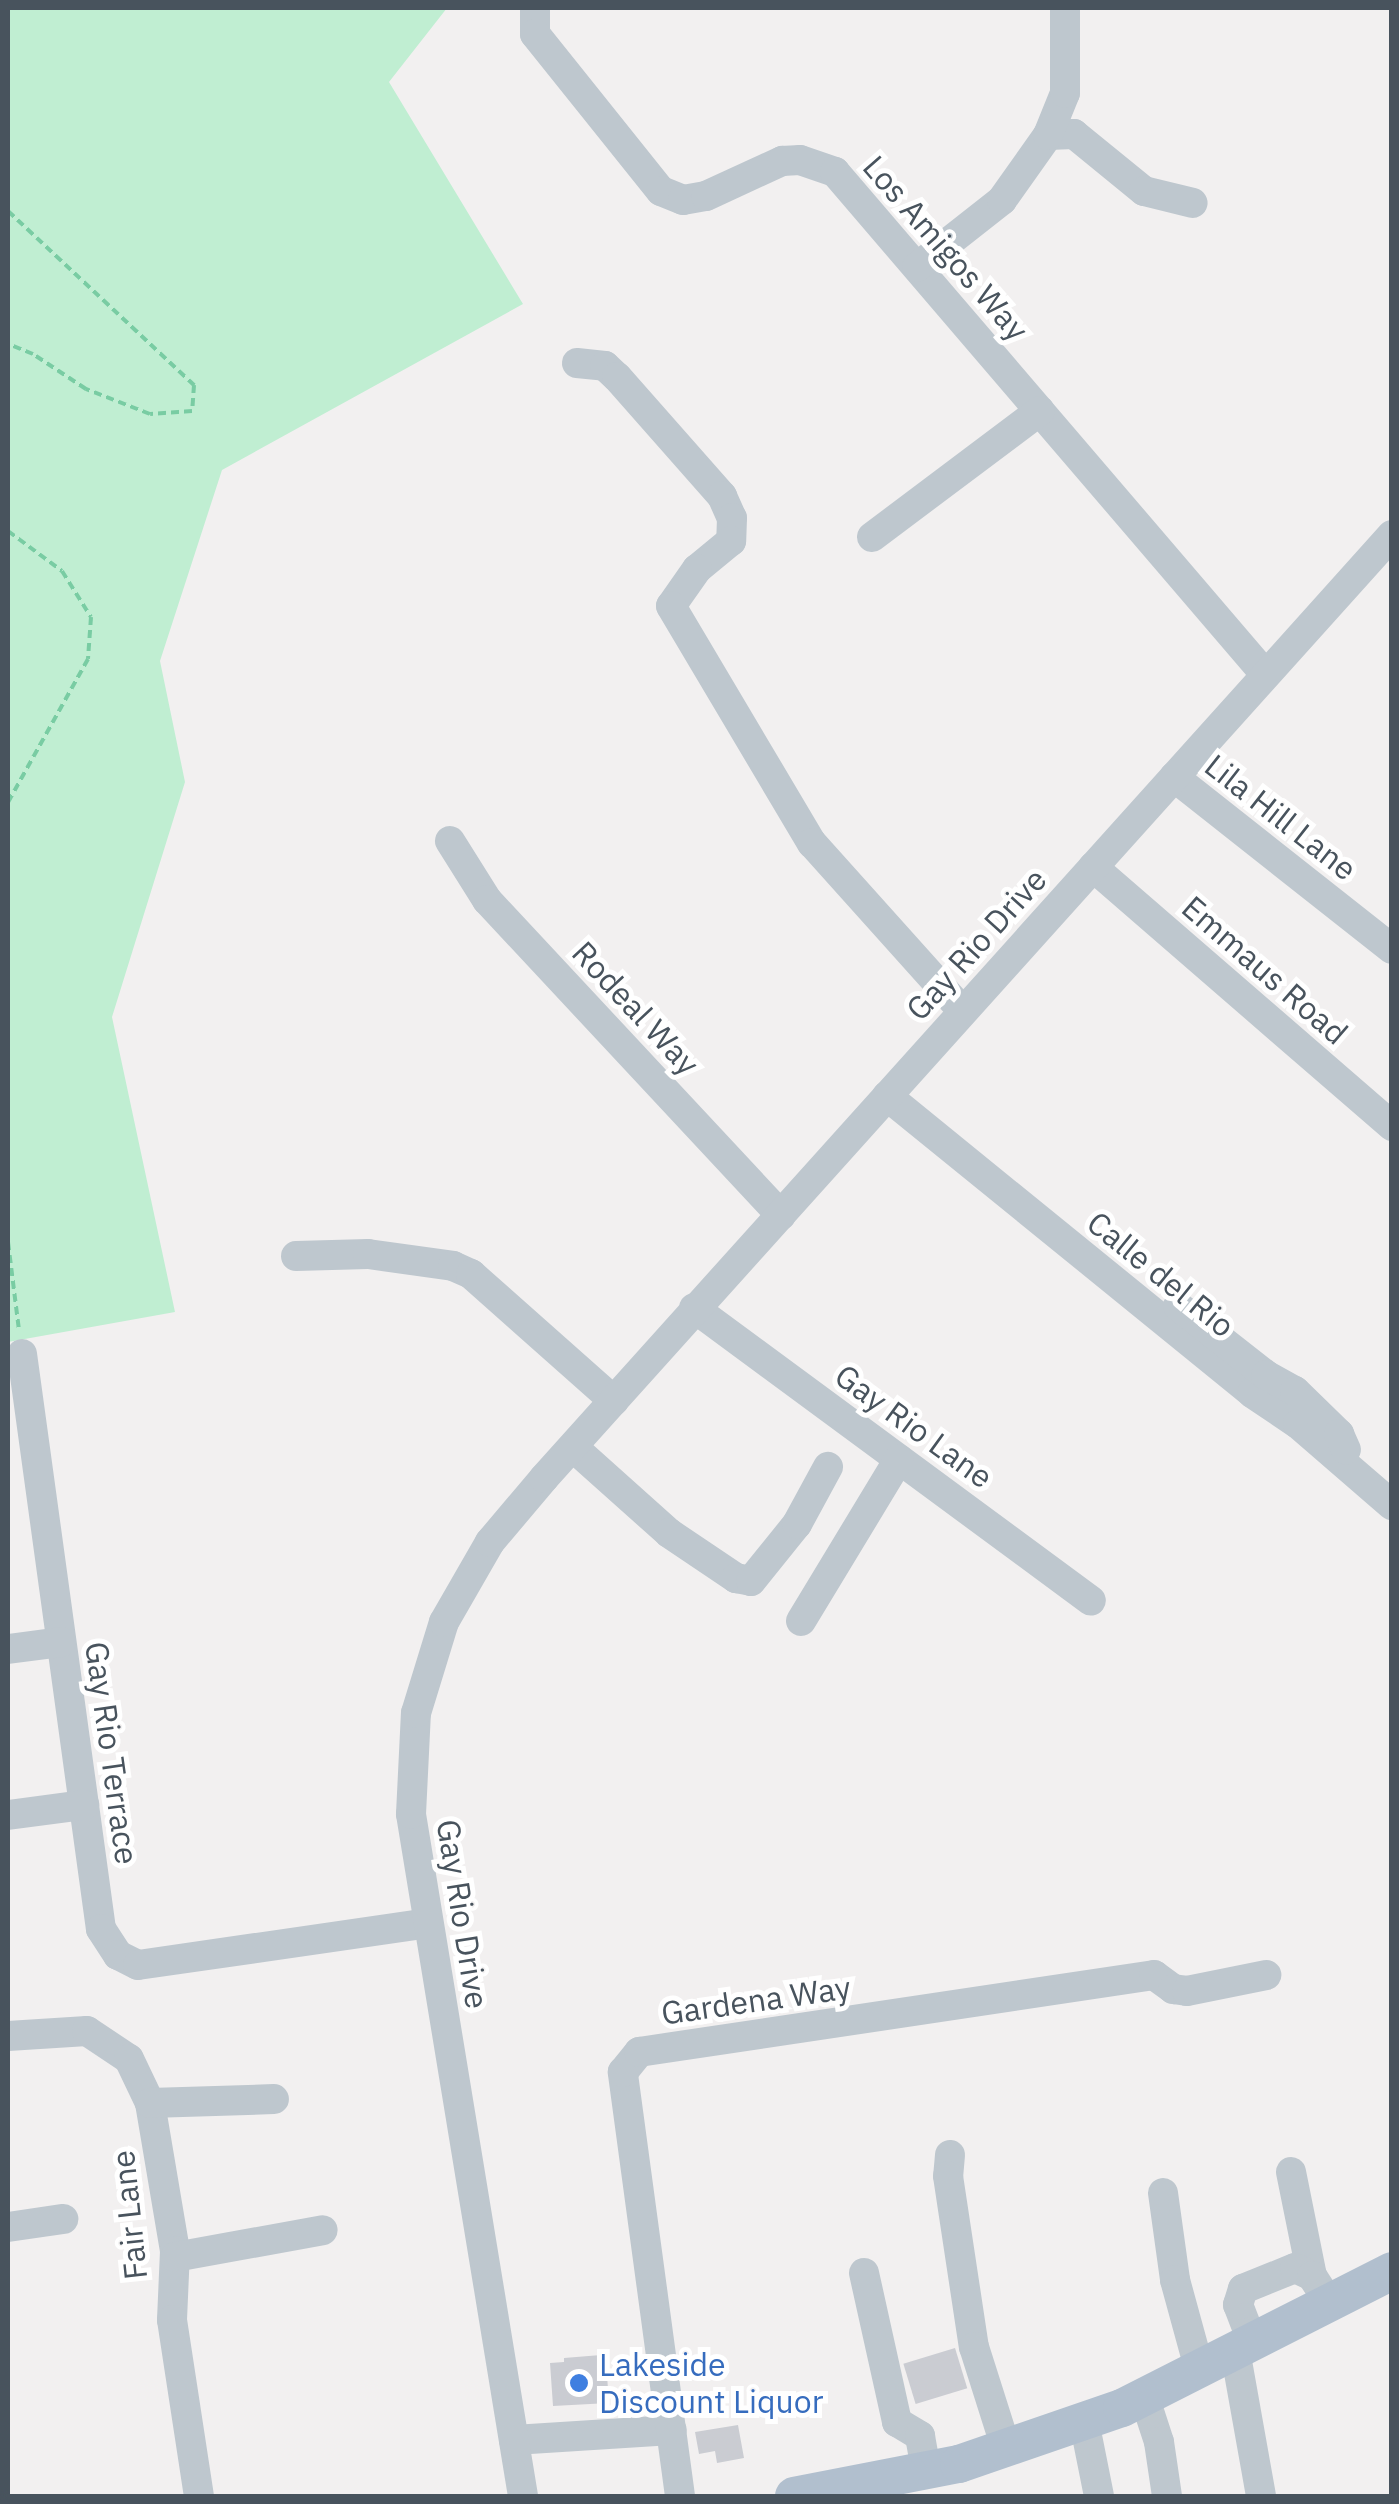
<!DOCTYPE html>
<style>
body{margin:0}
#map{position:relative;width:1399px;height:2504px;overflow:hidden;background:#f2f0f0;font-family:"IBM Plex Sans",sans-serif}
div>[style]{position:absolute}
[style*='--x']{left:calc(var(--x)*1px);top:calc(var(--y)*1px);width:calc(var(--w)*1px);rotate:calc(var(--a)*1deg)}
.green>*{inset:0;background:#c0eed2}
.building>*{inset:0;background:#caccd2;transform-origin:0 0}
.path>*{height:4px;margin-top:-2px;transform-origin:0;background:repeating-linear-gradient(90deg,#79cca3 0 8px,transparent 0 13px)}
.minor>*{height:30px;margin:-15px;padding:0 15px;transform-origin:15px;border-radius:15px;background:#bec7ce}
.major>*{height:38px;margin:-19px;padding:0 19px;transform-origin:19px;border-radius:19px;background:#b1bfce}
.dots>*{width:28px;height:28px;translate:-50% -50%;box-sizing:border-box;border:5px solid #fff;border-radius:50%}
span{translate:-50% -50%;white-space:nowrap;text-align:center;line-height:1.15;-webkit-text-stroke:10px #fff;paint-order:stroke}
.street-label{font-size:32px;color:#48535d}
.shop-label{font-size:32px;color:#366cbe}
.left{translate:0 -50%;text-align:left}
.frame{position:absolute;inset:0;border:10px solid #48535d;pointer-events:none}
</style>
<div id="map">
<div class="green">
<div style="clip-path:polygon(8px 8px,447px 8px,389px 82px,523px 304px,222px 470px,160px 661px,185px 782px,112px 1017px,175px 1312px,8px 1342px)"></div>
</div>
<div class="building">
<div style="left:955px;top:2348px;width:42px;height:54px;rotate:73deg"></div>
<div style="clip-path:polygon(601px 2355px,601px 2361px,606px 2361px,609px 2403px,553px 2406px,550px 2363px,564px 2362px,564px 2358px)"></div>
<div style="clip-path:polygon(738px 2425px,744px 2458px,717px 2463px,715px 2451px,699px 2454px,695px 2432px)"></div>
</div>
<div class="path">
<div style="--x:8;--y:211;--w:255;--a:43.1"></div>
<div style="--x:194;--y:385;--w:26;--a:94"></div>
<div style="--x:192;--y:411;--w:42;--a:175.9"></div>
<div style="--x:150;--y:414;--w:69;--a:-158.7"></div>
<div style="--x:86;--y:389;--w:64;--a:-146.6"></div>
<div style="--x:33;--y:354;--w:27;--a:-158"></div>
<div style="--x:8;--y:531;--w:67;--a:36.5"></div>
<div style="--x:62;--y:571;--w:54;--a:57.8"></div>
<div style="--x:91;--y:617;--w:42;--a:94.1"></div>
<div style="--x:88;--y:659;--w:164;--a:119.2"></div>
<div style="--x:8;--y:1242;--w:89;--a:82.9"></div>
</div>
<div class="minor">
<div style="--x:535;--y:8;--w:26;--a:90"></div>
<div style="--x:535;--y:34;--w:201;--a:51.3"></div>
<div style="--x:661;--y:191;--w:24;--a:22"></div>
<div style="--x:683;--y:200;--w:23;--a:-10"></div>
<div style="--x:706;--y:196;--w:84;--a:-24.7"></div>
<div style="--x:782;--y:161;--w:18;--a:-3"></div>
<div style="--x:800;--y:160;--w:37;--a:19"></div>
<div style="--x:835;--y:172;--w:661;--a:49.42"></div>
<div style="--x:1048;--y:135;--w:26;--a:-2"></div>
<div style="--x:1074;--y:134;--w:90;--a:39.2"></div>
<div style="--x:1144;--y:191;--w:50;--a:13.8"></div>
<div style="--x:917;--y:267;--w:108;--a:-38.2"></div>
<div style="--x:1002;--y:200;--w:80;--a:-54.7"></div>
<div style="--x:1048;--y:135;--w:45;--a:-68"></div>
<div style="--x:1065;--y:93;--w:85;--a:-90"></div>
<div style="--x:577;--y:363;--w:28;--a:6"></div>
<div style="--x:605;--y:366;--w:16;--a:43"></div>
<div style="--x:617;--y:377;--w:159;--a:48.6"></div>
<div style="--x:722;--y:496;--w:24;--a:66"></div>
<div style="--x:732;--y:518;--w:23;--a:92"></div>
<div style="--x:731;--y:541;--w:44;--a:140.5"></div>
<div style="--x:697;--y:569;--w:45;--a:125.1"></div>
<div style="--x:671;--y:606;--w:276;--a:59.3"></div>
<div style="--x:812;--y:843;--w:226;--a:48.1"></div>
<div style="--x:872;--y:537;--w:210;--a:-36.9"></div>
<div style="--x:1174;--y:777;--w:278;--a:38.3"></div>
<div style="--x:450;--y:841;--w:70;--a:57.9"></div>
<div style="--x:487;--y:900;--w:431;--a:47"></div>
<div style="--x:1093;--y:867;--w:396;--a:40.9"></div>
<div style="--x:887;--y:1096;--w:471;--a:39.1"></div>
<div style="--x:1252;--y:1393;--w:55;--a:34"></div>
<div style="--x:1298;--y:1424;--w:124;--a:40.8"></div>
<div style="--x:296;--y:1256;--w:72;--a:-1.6"></div>
<div style="--x:368;--y:1254;--w:86;--a:8"></div>
<div style="--x:453;--y:1266;--w:20;--a:24"></div>
<div style="--x:471;--y:1274;--w:191;--a:41.6"></div>
<div style="--x:1178;--y:1306;--w:112;--a:38.1"></div>
<div style="--x:1266;--y:1375;--w:33;--a:29"></div>
<div style="--x:1295;--y:1391;--w:62;--a:44.3"></div>
<div style="--x:1339;--y:1434;--w:17;--a:66"></div>
<div style="--x:694;--y:1308;--w:493;--a:36.4"></div>
<div style="--x:22;--y:1354;--w:580;--a:82.18"></div>
<div style="--x:101;--y:1929;--w:31;--a:57"></div>
<div style="--x:118;--y:1955;--w:22;--a:27"></div>
<div style="--x:138;--y:1965;--w:293;--a:-8.2"></div>
<div style="--x:574;--y:1448;--w:127;--a:41.8"></div>
<div style="--x:669;--y:1533;--w:81;--a:33.9"></div>
<div style="--x:736;--y:1578;--w:15;--a:11"></div>
<div style="--x:751;--y:1581;--w:73;--a:-51.1"></div>
<div style="--x:797;--y:1524;--w:65;--a:-61.5"></div>
<div style="--x:801;--y:1621;--w:189;--a:-58.8"></div>
<div style="--x:8;--y:1649;--w:53;--a:-7.5"></div>
<div style="--x:8;--y:1815;--w:77;--a:-7.5"></div>
<div style="--x:8;--y:2036;--w:79;--a:-3.6"></div>
<div style="--x:87;--y:2031;--w:50;--a:33.7"></div>
<div style="--x:129;--y:2059;--w:49;--a:64.5"></div>
<div style="--x:150;--y:2103;--w:150;--a:80.4"></div>
<div style="--x:175;--y:2251;--w:69;--a:92.5"></div>
<div style="--x:172;--y:2320;--w:178;--a:81.3"></div>
<div style="--x:150;--y:2103;--w:124;--a:-1.8"></div>
<div style="--x:950;--y:2155;--w:21;--a:95"></div>
<div style="--x:948;--y:2176;--w:173;--a:81.4"></div>
<div style="--x:974;--y:2347;--w:106;--a:72.4"></div>
<div style="--x:1291;--y:2172;--w:106;--a:78.6"></div>
<div style="--x:1163;--y:2193;--w:88;--a:82.1"></div>
<div style="--x:1175;--y:2280;--w:91;--a:74.7"></div>
<div style="--x:8;--y:2227;--w:56;--a:-8.3"></div>
<div style="--x:175;--y:2257;--w:150;--a:-10.3"></div>
<div style="--x:864;--y:2273;--w:153;--a:77.5"></div>
<div style="--x:897;--y:2422;--w:27;--a:31"></div>
<div style="--x:920;--y:2436;--w:36;--a:80"></div>
<div style="--x:1252;--y:2341;--w:39;--a:-111"></div>
<div style="--x:1238;--y:2305;--w:17;--a:-73"></div>
<div style="--x:1243;--y:2289;--w:56;--a:-22"></div>
<div style="--x:1295;--y:2268;--w:19;--a:25"></div>
<div style="--x:1312;--y:2276;--w:31;--a:57"></div>
<div style="--x:1235;--y:2350;--w:148;--a:79.9"></div>
<div style="--x:1144;--y:2396;--w:48;--a:71.9"></div>
<div style="--x:1159;--y:2442;--w:55;--a:81.6"></div>
<div style="--x:1084;--y:2421;--w:76;--a:78.7"></div>
<div style="--x:514;--y:2440;--w:158;--a:-3.6"></div>
<div style="--x:523;--y:2496;--w:691;--a:-99.33"></div>
<div style="--x:411;--y:1814;--w:101;--a:-87.2"></div>
<div style="--x:416;--y:1713;--w:95;--a:-72.9"></div>
<div style="--x:444;--y:1622;--w:92;--a:-60.1"></div>
<div style="--x:490;--y:1542;--w:84;--a:-49.8"></div>
<div style="--x:544;--y:1478;--w:1268;--a:-48.04"></div>
<div style="--x:680;--y:2496;--w:428;--a:-97.7"></div>
<div style="--x:623;--y:2072;--w:26;--a:-51"></div>
<div style="--x:639;--y:2052;--w:521;--a:-8.5"></div>
<div style="--x:1154;--y:1975;--w:24;--a:36"></div>
<div style="--x:1173;--y:1989;--w:14;--a:8"></div>
<div style="--x:1187;--y:1991;--w:81;--a:-11.4"></div>
</div>
<div class="major">
<div style="--x:794;--y:2496;--w:168;--a:-11"></div>
<div style="--x:959;--y:2464;--w:172;--a:-19"></div>
<div style="--x:1122;--y:2408;--w:303;--a:-26.9"></div>
</div>
<div class="dots">
<div style="left:579px;top:2383px;background:#3f7fe0"></div>
</div>
<div class="street-label">
<span style="left:946px;top:248px;rotate:49deg">Los Amigos Way</span>
<span style="left:1281px;top:817px;rotate:38deg">Lila Hill Lane</span>
<span style="left:976px;top:944px;rotate:-48deg">Gay Rio Drive</span>
<span style="left:1265px;top:970px;rotate:41deg">Emmaus Road</span>
<span style="left:636px;top:1008px;rotate:47deg">Rodeal Way</span>
<span style="left:1161px;top:1274px;rotate:39deg">Calle del Rio</span>
<span style="left:914px;top:1426px;rotate:36deg">Gay Rio Lane</span>
<span style="left:112px;top:1753px;rotate:82deg">Gay Rio Terrace</span>
<span style="left:463px;top:1914px;rotate:81deg">Gay Rio Drive</span>
<span style="left:756px;top:2000px;rotate:-8deg">Gardena Way</span>
<span style="left:129px;top:2215px;rotate:-96deg">Fair Lane</span>
</div>
<div class="shop-label">
<span class="left" style="left:599px;top:2383px">Lakeside<br>Discount Liquor</span>
</div>
<div class="frame"></div>
</div>
